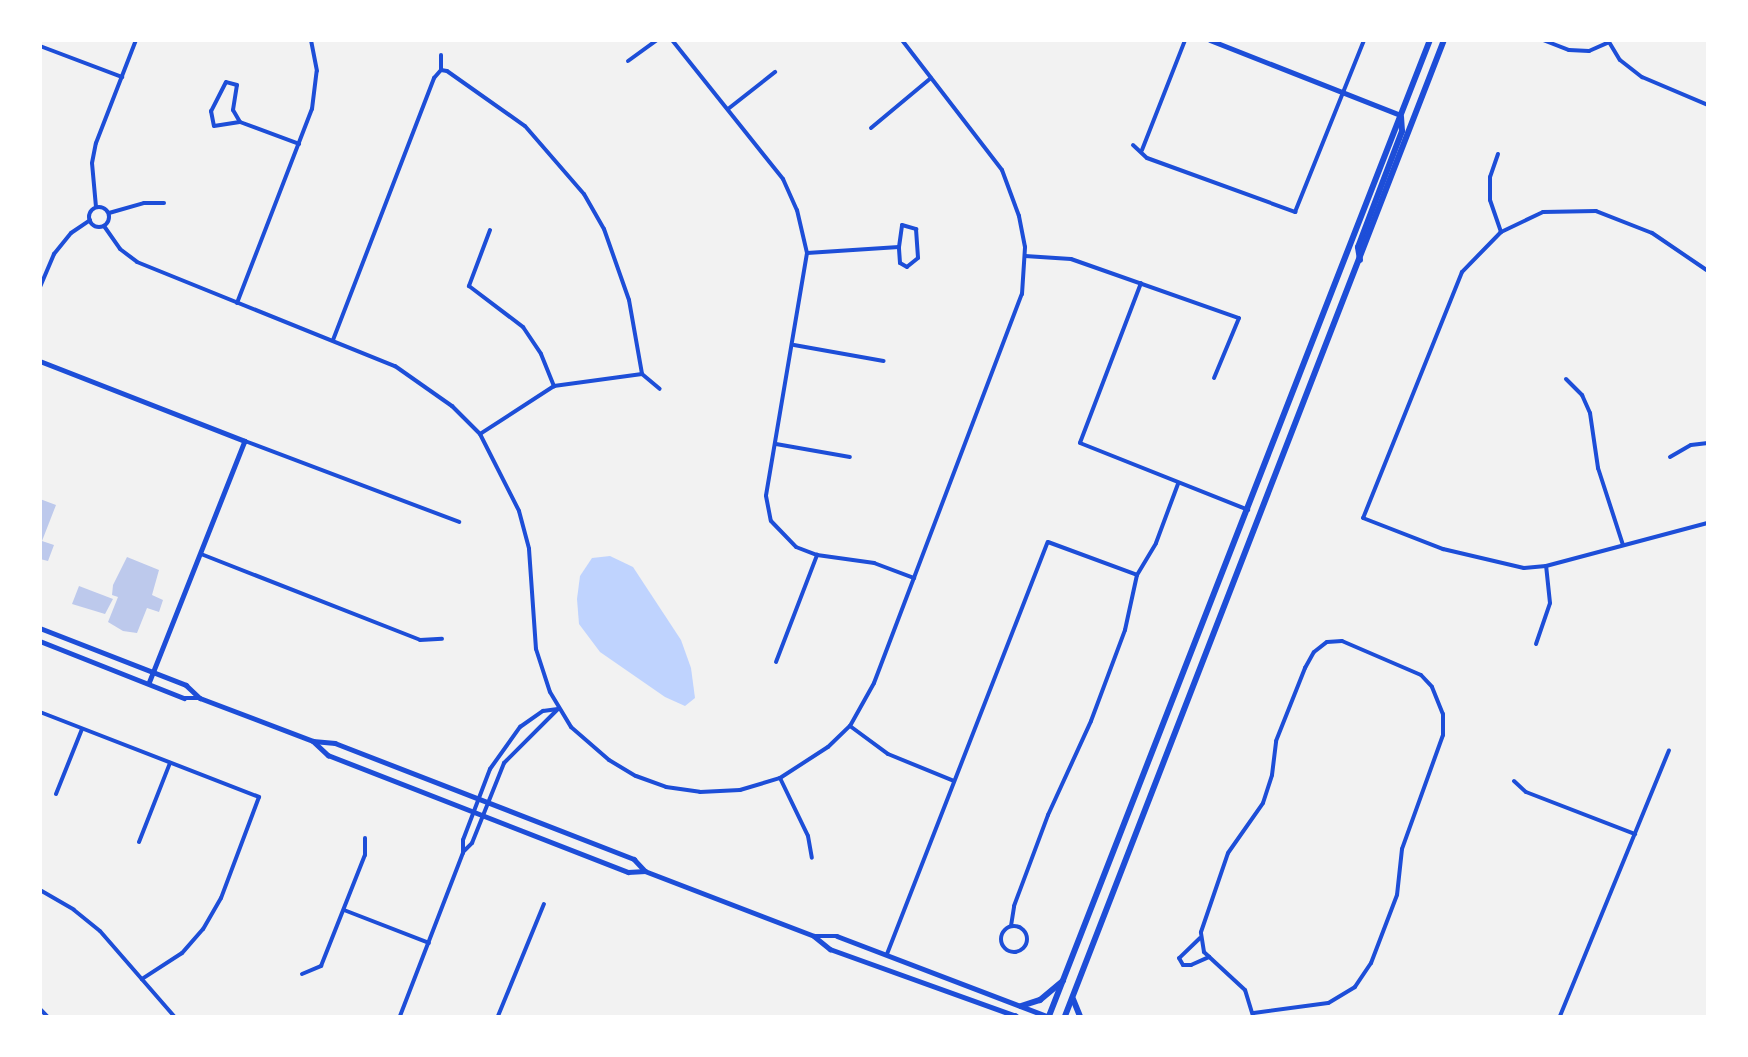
<!DOCTYPE html>
<style>
body{margin:0}
#map{position:relative;width:1748px;height:1057px;overflow:hidden;background:#f2f2f2;font-family:Literata,serif}
div>[style]{position:absolute}
[style*='--x']{left:calc(var(--x)*1px);top:calc(var(--y)*1px);width:calc(var(--w)*1px);rotate:calc(var(--a)*1deg)}
.water>*{inset:0;background:#bfd3fe}
.building>*{inset:0;background:#bdc9ec}
.minor>*{height:4px;margin:-2px;padding:0 2px;transform-origin:2px;border-radius:2px;background:#1d4ed8}
.minor>.ring{margin:-2px;padding:0;box-sizing:content-box;background:none;border:4px solid #1d4ed8;border-radius:50%}
.tertiary>*{height:4.5px;margin:-2.25px;padding:0 2.25px;transform-origin:2.25px;border-radius:2.25px;background:#1d4ed8}
.secondary>*{height:4.5px;margin:-2.25px;padding:0 2.25px;transform-origin:2.25px;border-radius:2.25px;background:#1d4ed8}
.trunk>*{height:6px;margin:-3px;padding:0 3px;transform-origin:3px;border-radius:3px;background:#1d4ed8}
span{translate:-50% -50%;white-space:nowrap;text-align:center;line-height:1.15;-webkit-text-stroke:6px #fff;paint-order:stroke}
.frame{position:absolute;inset:0;border:42px solid #fff;pointer-events:none}
</style>
<div id="map">
<div class="water">
<div style="clip-path:polygon(610px 556px,633px 567px,681px 640px,691px 668px,695px 698px,685px 706px,665px 697px,600px 652px,579px 624px,577px 599px,580px 576px,592px 558px)"></div>
</div>
<div class="building">
<div style="clip-path:polygon(40px 499px,56px 505px,42px 541px,54px 545px,48px 561px,40px 559px)"></div>
<div style="clip-path:polygon(127px 557px,159px 570px,152px 595px,163px 600px,159px 612px,147px 608px,137px 633px,123px 631px,108px 622px,118px 597px,112px 595px,113px 585px)"></div>
<div style="clip-path:polygon(79px 586px,113px 599px,105px 614px,72px 604px)"></div>
</div>
<div class="minor">
<div style="--x:672;--y:40;--w:178;--a:51.4"></div>
<div style="--x:783;--y:179;--w:34;--a:66"></div>
<div style="--x:797;--y:210;--w:44;--a:76.9"></div>
<div style="--x:807;--y:253;--w:246;--a:99.6"></div>
<div style="--x:766;--y:496;--w:25;--a:79"></div>
<div style="--x:771;--y:521;--w:36;--a:46"></div>
<div style="--x:796;--y:547;--w:22;--a:21"></div>
<div style="--x:817;--y:555;--w:58;--a:8"></div>
<div style="--x:874;--y:563;--w:43;--a:20.6"></div>
<div style="--x:1543;--y:40;--w:28;--a:21"></div>
<div style="--x:1569;--y:50;--w:20;--a:3"></div>
<div style="--x:1589;--y:51;--w:22;--a:-24"></div>
<div style="--x:1609;--y:42;--w:21;--a:59"></div>
<div style="--x:1620;--y:60;--w:28;--a:38"></div>
<div style="--x:1642;--y:77;--w:72;--a:23"></div>
<div style="--x:40;--y:46;--w:88;--a:20.7"></div>
<div style="--x:628;--y:61;--w:36;--a:-36"></div>
<div style="--x:441;--y:70;--w:15;--a:-90"></div>
<div style="--x:728;--y:109;--w:60;--a:-38.2"></div>
<div style="--x:240;--y:122;--w:14;--a:-120"></div>
<div style="--x:233;--y:110;--w:25;--a:-81"></div>
<div style="--x:237;--y:85;--w:11;--a:-165"></div>
<div style="--x:226;--y:82;--w:33;--a:117"></div>
<div style="--x:211;--y:111;--w:15;--a:79"></div>
<div style="--x:214;--y:126;--w:26;--a:-9"></div>
<div style="--x:240;--y:122;--w:63;--a:20.4"></div>
<div style="--x:871;--y:128;--w:78;--a:-39.8"></div>
<div style="--x:1133;--y:145;--w:19;--a:43"></div>
<div style="--x:1147;--y:158;--w:158;--a:20"></div>
<div style="--x:1295;--y:212;--w:185;--a:-68.1"></div>
<div style="--x:1142;--y:150;--w:118;--a:-68.6"></div>
<div style="--x:1498;--y:154;--w:24;--a:109"></div>
<div style="--x:1490;--y:177;--w:23;--a:90"></div>
<div style="--x:1490;--y:200;--w:34;--a:71"></div>
<div class="ring" style="left:89px;top:207px;width:16px;height:16px"></div>
<div style="--x:96;--y:207;--w:44;--a:-95.2"></div>
<div style="--x:92;--y:163;--w:20;--a:-79"></div>
<div style="--x:96;--y:143;--w:110;--a:-68.8"></div>
<div style="--x:109;--y:213;--w:36;--a:-16"></div>
<div style="--x:144;--y:203;--w:20;--a:0"></div>
<div style="--x:902;--y:225;--w:15;--a:16"></div>
<div style="--x:916;--y:229;--w:29;--a:86"></div>
<div style="--x:918;--y:258;--w:14;--a:141"></div>
<div style="--x:907;--y:267;--w:8;--a:-150"></div>
<div style="--x:900;--y:263;--w:16;--a:-94"></div>
<div style="--x:899;--y:247;--w:22;--a:-82"></div>
<div style="--x:104;--y:226;--w:28;--a:55"></div>
<div style="--x:120;--y:249;--w:21;--a:37"></div>
<div style="--x:137;--y:262;--w:278;--a:22"></div>
<div style="--x:395;--y:366;--w:70;--a:35.1"></div>
<div style="--x:452;--y:406;--w:40;--a:45"></div>
<div style="--x:480;--y:434;--w:86;--a:63.1"></div>
<div style="--x:519;--y:511;--w:39;--a:75"></div>
<div style="--x:529;--y:549;--w:100;--a:86"></div>
<div style="--x:536;--y:649;--w:45;--a:72"></div>
<div style="--x:550;--y:692;--w:41;--a:59"></div>
<div style="--x:571;--y:727;--w:50;--a:41"></div>
<div style="--x:609;--y:760;--w:31;--a:31"></div>
<div style="--x:636;--y:776;--w:32;--a:20"></div>
<div style="--x:666;--y:787;--w:34;--a:8"></div>
<div style="--x:700;--y:792;--w:40;--a:-2.9"></div>
<div style="--x:740;--y:790;--w:42;--a:-16.7"></div>
<div style="--x:780;--y:778;--w:57;--a:-32.9"></div>
<div style="--x:828;--y:747;--w:30;--a:-44"></div>
<div style="--x:850;--y:726;--w:49;--a:-60.8"></div>
<div style="--x:874;--y:683;--w:416;--a:-69.2"></div>
<div style="--x:1022;--y:294;--w:47;--a:-86.3"></div>
<div style="--x:1025;--y:247;--w:32;--a:-101"></div>
<div style="--x:1019;--y:216;--w:49;--a:-110.3"></div>
<div style="--x:1002;--y:170;--w:164;--a:-127.6"></div>
<div style="--x:490;--y:230;--w:60;--a:110.6"></div>
<div style="--x:469;--y:286;--w:68;--a:37.2"></div>
<div style="--x:523;--y:327;--w:32;--a:56"></div>
<div style="--x:541;--y:354;--w:35;--a:68"></div>
<div style="--x:807;--y:253;--w:92;--a:-3.7"></div>
<div style="--x:1025;--y:256;--w:46;--a:3.7"></div>
<div style="--x:1071;--y:259;--w:178;--a:19.4"></div>
<div style="--x:1239;--y:318;--w:65;--a:112.6"></div>
<div style="--x:1708;--y:271;--w:68;--a:-145.8"></div>
<div style="--x:1652;--y:233;--w:60;--a:-158.6"></div>
<div style="--x:1596;--y:211;--w:53;--a:178.9"></div>
<div style="--x:1543;--y:212;--w:47;--a:154.5"></div>
<div style="--x:1501;--y:232;--w:56;--a:134.3"></div>
<div style="--x:1462;--y:272;--w:265;--a:111.9"></div>
<div style="--x:1363;--y:518;--w:86;--a:21.2"></div>
<div style="--x:1443;--y:549;--w:83;--a:13.2"></div>
<div style="--x:1524;--y:568;--w:22;--a:-5"></div>
<div style="--x:1546;--y:566;--w:168;--a:-14.9"></div>
<div style="--x:1141;--y:283;--w:171;--a:110.9"></div>
<div style="--x:1080;--y:443;--w:181;--a:21.7"></div>
<div style="--x:40;--y:287;--w:36;--a:-67"></div>
<div style="--x:54;--y:254;--w:27;--a:-51"></div>
<div style="--x:71;--y:233;--w:23;--a:-34"></div>
<div style="--x:237;--y:303;--w:208;--a:-68.9"></div>
<div style="--x:312;--y:109;--w:38;--a:-83"></div>
<div style="--x:317;--y:71;--w:32;--a:-101"></div>
<div style="--x:333;--y:340;--w:281;--a:-68.9"></div>
<div style="--x:434;--y:78;--w:11;--a:-49"></div>
<div style="--x:441;--y:70;--w:6;--a:9"></div>
<div style="--x:447;--y:71;--w:95;--a:35.2"></div>
<div style="--x:525;--y:126;--w:90;--a:49.1"></div>
<div style="--x:584;--y:194;--w:40;--a:60.3"></div>
<div style="--x:604;--y:229;--w:75;--a:70.6"></div>
<div style="--x:629;--y:300;--w:75;--a:80"></div>
<div style="--x:642;--y:374;--w:89;--a:172.2"></div>
<div style="--x:554;--y:386;--w:88;--a:147"></div>
<div style="--x:794;--y:345;--w:91;--a:10.1"></div>
<div style="--x:642;--y:374;--w:23;--a:40"></div>
<div style="--x:1566;--y:379;--w:23;--a:45"></div>
<div style="--x:1582;--y:395;--w:20;--a:66"></div>
<div style="--x:1590;--y:413;--w:56;--a:81.7"></div>
<div style="--x:1598;--y:468;--w:81;--a:72"></div>
<div style="--x:245;--y:441;--w:229;--a:20.7"></div>
<div style="--x:776;--y:444;--w:75;--a:10"></div>
<div style="--x:1670;--y:457;--w:24;--a:-30"></div>
<div style="--x:1691;--y:445;--w:17;--a:-7"></div>
<div style="--x:201;--y:554;--w:235;--a:21.4"></div>
<div style="--x:420;--y:640;--w:22;--a:-3"></div>
<div style="--x:1536;--y:644;--w:43;--a:-71.1"></div>
<div style="--x:1550;--y:603;--w:37;--a:-96"></div>
<div style="--x:776;--y:662;--w:115;--a:-69"></div>
<div style="--x:40;--y:712;--w:235;--a:21.2"></div>
<div style="--x:259;--y:797;--w:108;--a:110.6"></div>
<div style="--x:221;--y:898;--w:36;--a:120"></div>
<div style="--x:203;--y:929;--w:32;--a:131"></div>
<div style="--x:182;--y:953;--w:48;--a:147"></div>
<div style="--x:850;--y:726;--w:47;--a:36.4"></div>
<div style="--x:888;--y:754;--w:71;--a:22.2"></div>
<div style="--x:780;--y:778;--w:64;--a:64.2"></div>
<div style="--x:808;--y:836;--w:22;--a:80"></div>
<div style="--x:1514;--y:781;--w:16;--a:43"></div>
<div style="--x:1526;--y:792;--w:117;--a:21.1"></div>
<div style="--x:56;--y:794;--w:70;--a:-68.2"></div>
<div style="--x:139;--y:842;--w:85;--a:-68.6"></div>
<div style="--x:463;--y:852;--w:13;--a:-45"></div>
<div style="--x:472;--y:843;--w:86;--a:-68.2"></div>
<div style="--x:504;--y:763;--w:76;--a:-45"></div>
<div style="--x:40;--y:890;--w:39;--a:30"></div>
<div style="--x:74;--y:910;--w:33;--a:39"></div>
<div style="--x:100;--y:931;--w:113;--a:49"></div>
<div style="--x:344;--y:910;--w:91;--a:21.2"></div>
<div style="--x:1011;--y:926;--w:20;--a:-81"></div>
<div style="--x:1014;--y:906;--w:97;--a:-69.5"></div>
<div style="--x:1048;--y:815;--w:103;--a:-65.4"></div>
<div style="--x:1091;--y:721;--w:97;--a:-69.5"></div>
<div style="--x:1125;--y:630;--w:56;--a:-77.7"></div>
<div style="--x:1137;--y:575;--w:37;--a:-59"></div>
<div style="--x:1156;--y:543;--w:63;--a:-69.6"></div>
<div class="ring" style="left:1001px;top:926px;width:22px;height:22px"></div>
<div style="--x:1200;--y:938;--w:29;--a:136"></div>
<div style="--x:1179;--y:958;--w:8;--a:60"></div>
<div style="--x:1183;--y:965;--w:8;--a:0"></div>
<div style="--x:1191;--y:965;--w:20;--a:-24"></div>
<div style="--x:887;--y:954;--w:442;--a:-68.7"></div>
<div style="--x:1048;--y:542;--w:95;--a:20.3"></div>
<div style="--x:302;--y:974;--w:21;--a:-23"></div>
<div style="--x:321;--y:966;--w:119;--a:-68.4"></div>
<div style="--x:365;--y:855;--w:17;--a:-90"></div>
<div style="--x:40;--y:1009;--w:10;--a:45"></div>
<div style="--x:400;--y:1016;--w:175;--a:-68.9"></div>
<div style="--x:463;--y:853;--w:13;--a:-90"></div>
<div style="--x:463;--y:840;--w:76;--a:-69.2"></div>
<div style="--x:490;--y:769;--w:52;--a:-54.5"></div>
<div style="--x:520;--y:727;--w:28;--a:-35"></div>
<div style="--x:543;--y:711;--w:15;--a:-8"></div>
<div style="--x:498;--y:1016;--w:121;--a:-67.7"></div>
<div style="--x:1253;--y:1016;--w:27;--a:-107"></div>
<div style="--x:1245;--y:990;--w:56;--a:-137.2"></div>
<div style="--x:1204;--y:952;--w:20;--a:-99"></div>
<div style="--x:1201;--y:932;--w:83;--a:-71.1"></div>
<div style="--x:1228;--y:853;--w:61;--a:-55"></div>
<div style="--x:1263;--y:803;--w:29;--a:-72"></div>
<div style="--x:1272;--y:775;--w:34;--a:-83"></div>
<div style="--x:1276;--y:741;--w:79;--a:-68.3"></div>
<div style="--x:1305;--y:668;--w:18;--a:-61"></div>
<div style="--x:1314;--y:652;--w:16;--a:-38"></div>
<div style="--x:1327;--y:642;--w:15;--a:-4"></div>
<div style="--x:1342;--y:641;--w:86;--a:23.3"></div>
<div style="--x:1421;--y:675;--w:16;--a:47"></div>
<div style="--x:1432;--y:687;--w:29;--a:68"></div>
<div style="--x:1443;--y:714;--w:21;--a:90"></div>
<div style="--x:1443;--y:735;--w:121;--a:109.8"></div>
<div style="--x:1402;--y:849;--w:46;--a:96.2"></div>
<div style="--x:1397;--y:895;--w:73;--a:110.9"></div>
<div style="--x:1371;--y:963;--w:29;--a:124"></div>
<div style="--x:1355;--y:987;--w:31;--a:149"></div>
<div style="--x:1328;--y:1003;--w:75;--a:172.3"></div>
<div style="--x:1560;--y:1016;--w:287;--a:-67.7"></div>
</div>
<div class="tertiary">
<div style="--x:1210;--y:40;--w:204;--a:21.5"></div>
<div style="--x:40;--y:361;--w:220;--a:21.3"></div>
<div style="--x:245;--y:441;--w:260;--a:111.6"></div>
</div>
<div class="secondary">
<div style="--x:40;--y:628;--w:157;--a:21.3"></div>
<div style="--x:186;--y:685;--w:19;--a:43"></div>
<div style="--x:200;--y:698;--w:121;--a:20.8"></div>
<div style="--x:313;--y:741;--w:22;--a:5"></div>
<div style="--x:335;--y:743;--w:321;--a:21.2"></div>
<div style="--x:634;--y:859;--w:16;--a:47"></div>
<div style="--x:645;--y:871;--w:181;--a:21"></div>
<div style="--x:814;--y:936;--w:21;--a:39"></div>
<div style="--x:830;--y:949;--w:198;--a:19.8"></div>
<div style="--x:40;--y:641;--w:155;--a:21.6"></div>
<div style="--x:184;--y:698;--w:16;--a:0"></div>
<div style="--x:313;--y:741;--w:21;--a:43"></div>
<div style="--x:328;--y:755;--w:322;--a:21.3"></div>
<div style="--x:628;--y:872;--w:17;--a:-3"></div>
<div style="--x:814;--y:936;--w:23;--a:0"></div>
<div style="--x:837;--y:936;--w:225;--a:20.9"></div>
</div>
<div class="trunk">
<div style="--x:1360;--y:260;--w:13;--a:-99"></div>
<div style="--x:1358;--y:247;--w:124;--a:-69.2"></div>
<div style="--x:1402;--y:131;--w:14;--a:-94"></div>
<div style="--x:1073;--y:999;--w:18;--a:68"></div>
<div style="--x:1021;--y:1006;--w:20;--a:-18"></div>
<div style="--x:1040;--y:1000;--w:30;--a:-40"></div>
<div style="--x:1014;--y:1016;--w:1;--a:0"></div>
<div style="--x:1049;--y:1016;--w:1048;--a:-68.68"></div>
<div style="--x:1065;--y:1016;--w:1047;--a:-68.78"></div>
</div>
<div class="frame"></div>
</div>
